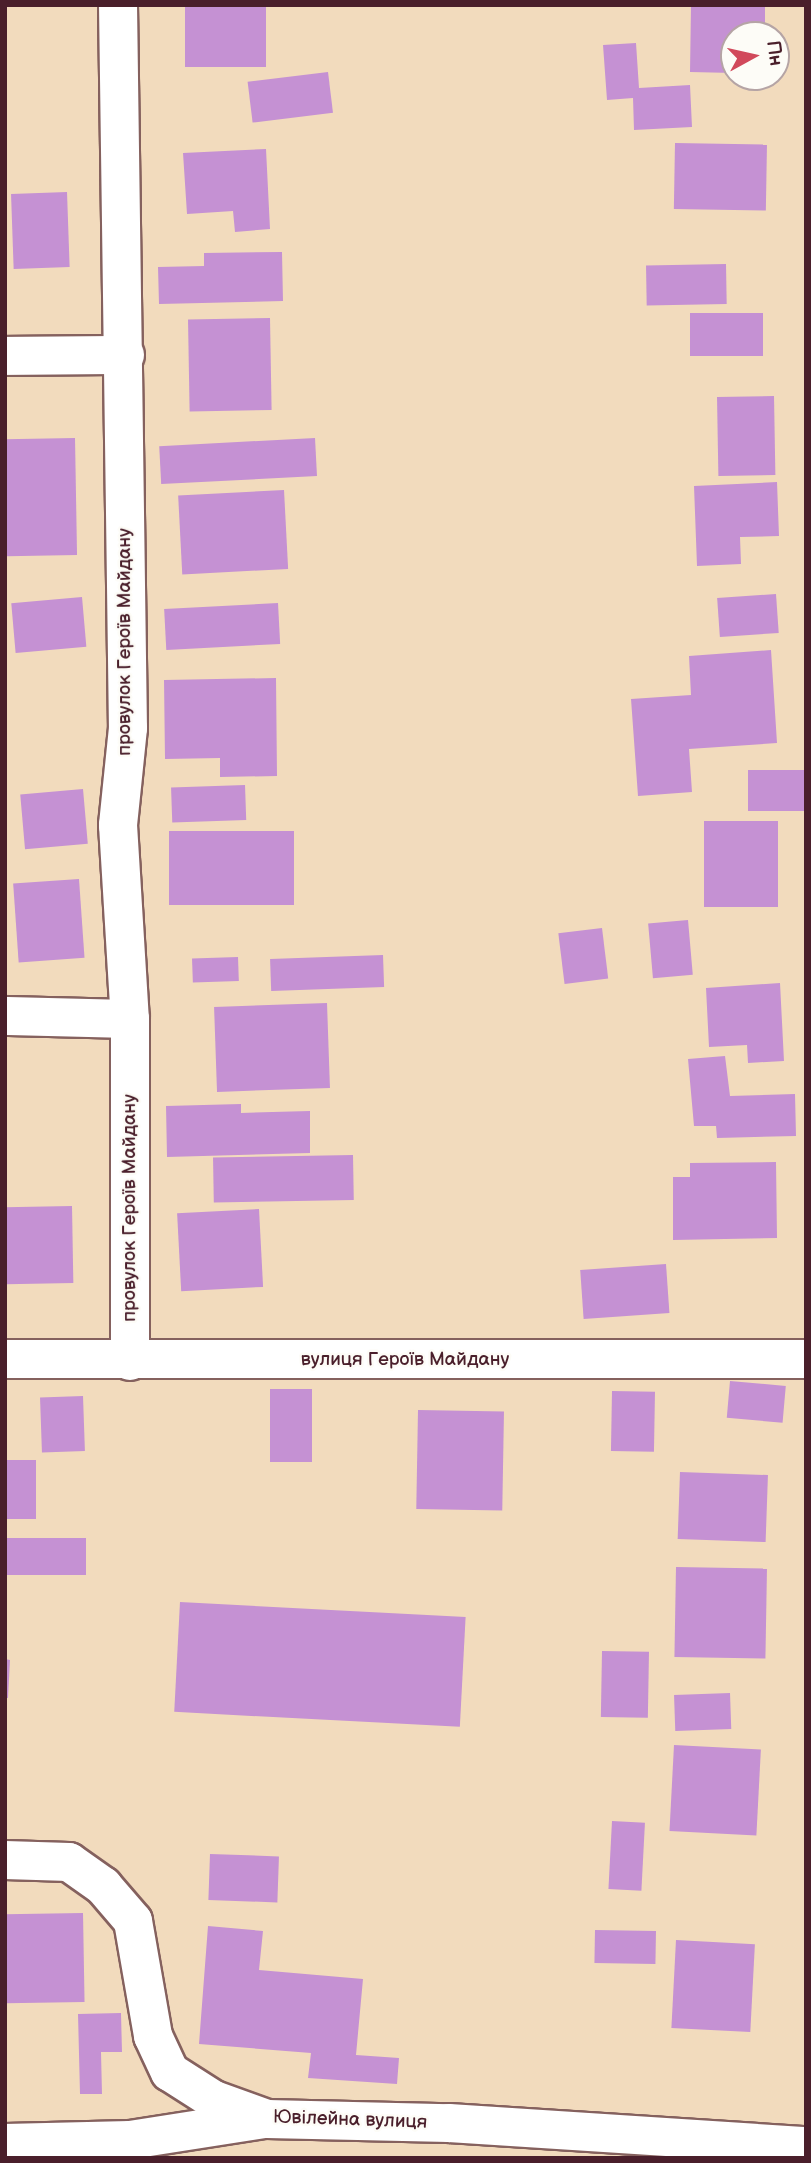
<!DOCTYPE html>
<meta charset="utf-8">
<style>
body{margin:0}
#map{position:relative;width:811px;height:2163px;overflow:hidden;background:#f2dbbd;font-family:"Balsamiq Sans",sans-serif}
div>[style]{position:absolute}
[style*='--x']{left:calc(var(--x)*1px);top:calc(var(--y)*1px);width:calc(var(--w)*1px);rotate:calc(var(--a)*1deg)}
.building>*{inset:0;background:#c591d3;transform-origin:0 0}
.roads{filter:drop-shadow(2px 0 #85615e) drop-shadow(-2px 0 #85615e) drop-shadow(0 2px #85615e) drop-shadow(0 -2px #85615e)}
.minor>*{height:38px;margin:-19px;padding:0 19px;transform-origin:19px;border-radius:19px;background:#fff}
span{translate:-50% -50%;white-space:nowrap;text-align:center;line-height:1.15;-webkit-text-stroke:5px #fdfcf7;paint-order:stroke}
.street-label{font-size:19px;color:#4a1f2b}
.frame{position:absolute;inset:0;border:7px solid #4a1f2b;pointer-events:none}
.north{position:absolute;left:720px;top:21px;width:70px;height:70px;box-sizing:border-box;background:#fdfcf7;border:2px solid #b5a4a5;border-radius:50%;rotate:82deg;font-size:19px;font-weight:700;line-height:28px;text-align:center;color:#4a1f2b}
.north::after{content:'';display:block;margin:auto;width:24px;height:32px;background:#d1495b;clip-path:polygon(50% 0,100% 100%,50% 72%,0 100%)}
</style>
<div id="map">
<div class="building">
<div style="left:185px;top:5px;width:81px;height:62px"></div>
<div style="clip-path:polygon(691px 5px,765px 5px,765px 35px,734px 35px,734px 73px,690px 72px)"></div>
<div style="clip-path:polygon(636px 43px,639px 88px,690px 85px,692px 127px,634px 130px,633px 98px,607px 100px,603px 45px)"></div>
<div style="left:328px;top:72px;width:41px;height:81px;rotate:83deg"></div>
<div style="left:675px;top:143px;width:92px;height:66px;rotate:1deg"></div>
<div style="clip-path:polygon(266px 149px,270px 229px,235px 232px,233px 211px,187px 214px,183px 153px)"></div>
<div style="left:67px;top:192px;width:75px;height:56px;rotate:88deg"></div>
<div style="clip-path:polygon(282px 252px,283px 301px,159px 304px,158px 267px,204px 266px,204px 253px)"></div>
<div style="left:726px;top:264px;width:40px;height:80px;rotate:89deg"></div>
<div style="left:763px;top:313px;width:43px;height:73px;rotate:90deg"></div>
<div style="left:270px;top:318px;width:92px;height:82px;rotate:89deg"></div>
<div style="left:774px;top:396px;width:79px;height:57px;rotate:89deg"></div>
<div style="left:75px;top:438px;width:117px;height:70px;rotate:89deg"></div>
<div style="left:315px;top:438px;width:38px;height:156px;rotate:87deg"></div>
<div style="clip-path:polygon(777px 482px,779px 536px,740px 537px,741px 564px,697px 566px,694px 486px)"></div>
<div style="left:284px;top:490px;width:79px;height:106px;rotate:87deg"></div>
<div style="left:776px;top:594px;width:39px;height:59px;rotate:86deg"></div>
<div style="left:82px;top:597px;width:50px;height:71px;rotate:85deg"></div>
<div style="left:278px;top:603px;width:41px;height:114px;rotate:87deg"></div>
<div style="clip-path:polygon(771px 650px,777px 743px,689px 749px,692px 792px,638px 796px,631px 699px,691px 695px,689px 656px)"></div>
<div style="clip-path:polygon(276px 678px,277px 776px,220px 777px,220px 758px,165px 759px,164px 680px)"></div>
<div style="left:748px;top:770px;width:58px;height:41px"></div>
<div style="left:245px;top:785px;width:35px;height:74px;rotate:88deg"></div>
<div style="left:83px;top:789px;width:55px;height:63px;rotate:85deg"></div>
<div style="left:704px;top:821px;width:74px;height:86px"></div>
<div style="left:294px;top:831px;width:74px;height:125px;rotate:90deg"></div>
<div style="left:79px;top:879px;width:79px;height:66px;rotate:86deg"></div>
<div style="left:688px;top:920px;width:55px;height:40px;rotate:85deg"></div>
<div style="left:602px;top:928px;width:51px;height:44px;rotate:83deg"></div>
<div style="left:383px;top:955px;width:32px;height:113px;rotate:88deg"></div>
<div style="left:238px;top:957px;width:24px;height:46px;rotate:88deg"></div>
<div style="clip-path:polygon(780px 983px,784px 1061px,748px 1063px,747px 1045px,709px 1047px,706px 988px)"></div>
<div style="left:327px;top:1003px;width:85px;height:113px;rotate:88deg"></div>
<div style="clip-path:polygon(725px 1056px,730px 1096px,795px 1094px,796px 1136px,717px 1138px,716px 1126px,694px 1126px,688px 1059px)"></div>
<div style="clip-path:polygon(241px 1104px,241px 1113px,310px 1111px,310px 1153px,167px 1157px,166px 1106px)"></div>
<div style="left:353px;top:1155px;width:45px;height:140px;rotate:89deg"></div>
<div style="clip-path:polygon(776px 1162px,777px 1238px,673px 1240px,673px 1177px,690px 1177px,690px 1163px)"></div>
<div style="left:72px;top:1206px;width:77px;height:67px;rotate:89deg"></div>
<div style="left:259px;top:1209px;width:78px;height:82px;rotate:87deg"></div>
<div style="left:666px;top:1264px;width:49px;height:86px;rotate:86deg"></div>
<div style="left:730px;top:1381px;width:56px;height:37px;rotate:5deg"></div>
<div style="left:270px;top:1389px;width:42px;height:73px"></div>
<div style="left:612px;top:1391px;width:43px;height:60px;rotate:1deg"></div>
<div style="left:83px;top:1396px;width:55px;height:43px;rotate:88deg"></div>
<div style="left:418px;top:1410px;width:86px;height:99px;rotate:1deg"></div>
<div style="left:5px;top:1460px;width:31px;height:59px"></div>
<div style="left:680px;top:1472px;width:88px;height:67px;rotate:2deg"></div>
<div style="left:5px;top:1538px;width:81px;height:37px"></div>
<div style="left:676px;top:1567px;width:91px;height:90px;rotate:1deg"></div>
<div style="left:180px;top:1602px;width:286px;height:110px;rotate:3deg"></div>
<div style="left:602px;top:1651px;width:47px;height:66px;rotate:1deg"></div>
<div style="clip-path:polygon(5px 1659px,10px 1660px,8px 1698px,5px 1698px)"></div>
<div style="left:730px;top:1693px;width:36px;height:56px;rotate:88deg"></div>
<div style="left:674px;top:1745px;width:87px;height:86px;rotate:3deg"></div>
<div style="left:612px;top:1821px;width:33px;height:68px;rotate:3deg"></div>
<div style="left:210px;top:1854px;width:69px;height:46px;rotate:2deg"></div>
<div style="left:83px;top:1913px;width:89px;height:78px;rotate:89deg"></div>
<div style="clip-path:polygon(208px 1926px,263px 1931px,259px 1970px,363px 1979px,356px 2055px,399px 2058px,397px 2084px,308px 2078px,311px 2053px,199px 2044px)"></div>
<div style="left:595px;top:1930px;width:61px;height:33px;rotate:1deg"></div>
<div style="left:676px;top:1940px;width:79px;height:88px;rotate:3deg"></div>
<div style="clip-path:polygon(121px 2013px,122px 2052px,101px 2052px,102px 2094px,80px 2094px,78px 2014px)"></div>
</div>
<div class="roads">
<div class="minor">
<div style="--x:118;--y:5;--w:723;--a:89.21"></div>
<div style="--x:128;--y:728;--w:98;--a:95.9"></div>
<div style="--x:118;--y:825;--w:194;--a:86.5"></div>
<div style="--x:130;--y:1019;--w:342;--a:90"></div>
<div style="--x:5;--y:356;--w:120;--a:-0.5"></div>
<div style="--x:5;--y:1016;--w:125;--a:1.4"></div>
<div style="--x:5;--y:1359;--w:801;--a:0"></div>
<div style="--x:5;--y:1860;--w:64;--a:1.8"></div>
<div style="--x:69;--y:1862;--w:42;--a:35.2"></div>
<div style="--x:103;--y:1886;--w:46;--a:49.4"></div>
<div style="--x:133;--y:1921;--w:117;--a:80.1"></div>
<div style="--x:153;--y:2036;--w:40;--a:65"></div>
<div style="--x:170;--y:2072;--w:52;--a:32.5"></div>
<div style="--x:214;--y:2100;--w:56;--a:19.7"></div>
<div style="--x:267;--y:2119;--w:182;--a:1.3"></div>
<div style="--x:449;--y:2123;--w:358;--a:3.7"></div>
<div style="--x:5;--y:2143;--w:125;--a:-1.4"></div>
<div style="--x:130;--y:2140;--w:136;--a:-8.9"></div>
</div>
</div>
<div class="street-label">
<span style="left:125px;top:642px;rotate:-90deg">провулок Героїв Майдану</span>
<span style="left:130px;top:1208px;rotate:-90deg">провулок Героїв Майдану</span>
<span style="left:405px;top:1360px">вулиця Героїв Майдану</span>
<span style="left:350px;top:2120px;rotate:2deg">Ювілейна вулиця</span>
</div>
<div class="frame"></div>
<div class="north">Пн</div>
</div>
